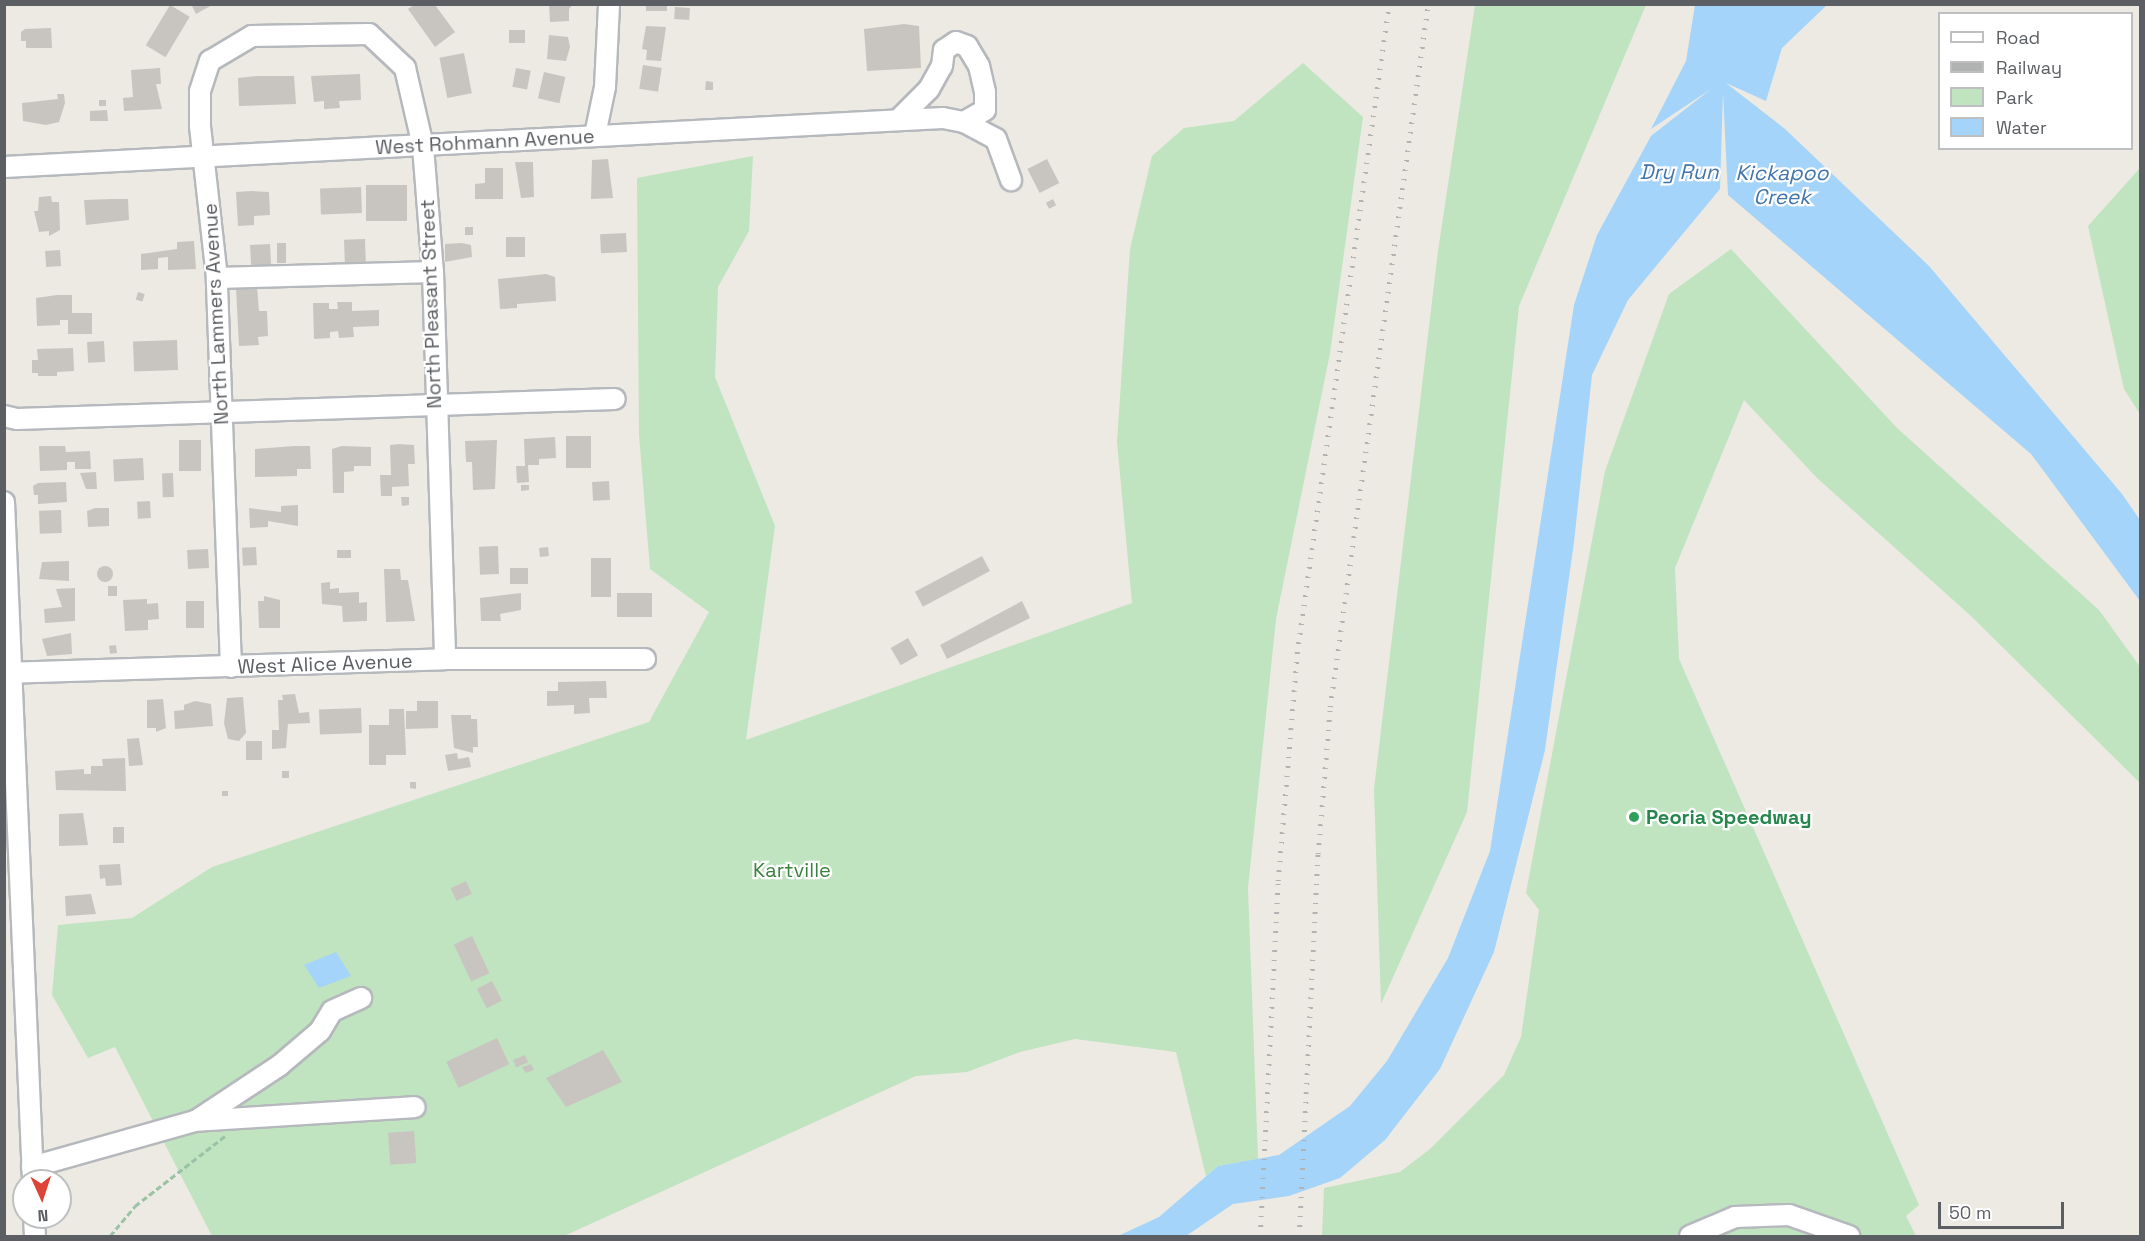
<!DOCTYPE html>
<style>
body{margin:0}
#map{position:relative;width:2145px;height:1241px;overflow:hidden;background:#eceae2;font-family:"Space Grotesk",sans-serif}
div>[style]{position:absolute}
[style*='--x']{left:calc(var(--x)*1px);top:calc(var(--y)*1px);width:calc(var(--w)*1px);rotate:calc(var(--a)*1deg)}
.green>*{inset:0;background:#c0e3c0}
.water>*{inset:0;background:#a5d4fa}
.building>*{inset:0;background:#c8c5c0;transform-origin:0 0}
.round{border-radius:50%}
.path>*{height:3px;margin-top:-1.5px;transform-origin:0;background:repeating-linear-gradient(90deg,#9ac3a6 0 6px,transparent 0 9px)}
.roads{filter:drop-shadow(2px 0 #b5b8bc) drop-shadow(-2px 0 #b5b8bc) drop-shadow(0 2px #b5b8bc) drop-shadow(0 -2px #b5b8bc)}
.minor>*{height:20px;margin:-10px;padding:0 10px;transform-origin:10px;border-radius:10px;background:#fff}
.rail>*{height:4.5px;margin-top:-2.25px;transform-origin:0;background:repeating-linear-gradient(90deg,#b1b2b2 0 1.5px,transparent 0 9.5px)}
.dots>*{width:16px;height:16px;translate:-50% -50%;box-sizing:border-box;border:3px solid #fff;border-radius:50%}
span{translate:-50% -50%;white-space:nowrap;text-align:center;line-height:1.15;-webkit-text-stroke:4.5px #fff;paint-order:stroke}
.street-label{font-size:20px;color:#5b5e62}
.leisure-label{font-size:20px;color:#27864d;font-weight:700}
.left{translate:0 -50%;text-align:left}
.park-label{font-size:20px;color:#3a823d}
.water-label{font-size:21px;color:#4375aa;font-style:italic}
.frame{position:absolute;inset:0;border:6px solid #5b5e62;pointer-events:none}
.legend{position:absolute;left:1938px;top:12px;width:195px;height:138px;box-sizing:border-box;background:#fff;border:2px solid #bdbfc0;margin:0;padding:8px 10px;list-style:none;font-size:18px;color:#5b5e62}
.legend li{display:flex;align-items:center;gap:12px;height:30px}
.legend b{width:30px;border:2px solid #bdbfc0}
.north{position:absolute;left:12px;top:1169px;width:60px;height:60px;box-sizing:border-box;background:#fff;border:2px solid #bdbfc0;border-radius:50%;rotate:177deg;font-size:16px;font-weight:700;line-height:24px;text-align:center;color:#5b5e62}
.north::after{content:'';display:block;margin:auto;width:21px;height:27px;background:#de4436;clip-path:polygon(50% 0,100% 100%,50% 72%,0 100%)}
.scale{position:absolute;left:1938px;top:1202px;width:126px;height:27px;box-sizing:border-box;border:3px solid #5b5e62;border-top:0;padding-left:8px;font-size:18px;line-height:21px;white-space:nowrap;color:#5b5e62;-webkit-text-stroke:4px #fff;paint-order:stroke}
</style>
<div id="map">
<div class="green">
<div style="clip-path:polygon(1475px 5px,1646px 5px,1519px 306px,1467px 812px,1381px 1004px,1374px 789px,1438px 251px)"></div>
<div style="clip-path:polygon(1303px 63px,1363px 117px,1330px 353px,1276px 619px,1248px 888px,1258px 1159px,1218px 1166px,1206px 1176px,1176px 1052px,1075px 1039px,1020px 1052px,967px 1072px,916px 1076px,564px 1236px,212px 1236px,115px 1047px,88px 1058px,52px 995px,58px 925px,132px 918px,212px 867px,649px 722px,709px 612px,650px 569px,639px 435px,637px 178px,753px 156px,749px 231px,718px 287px,715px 377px,775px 526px,746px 740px,1132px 603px,1117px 442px,1130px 249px,1152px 156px,1184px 128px,1234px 121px)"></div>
<div style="clip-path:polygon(2140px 168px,2140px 414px,2124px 389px,2088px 226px)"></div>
<div style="clip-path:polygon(1731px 249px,1897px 428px,2099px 610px,2140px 667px,2140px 783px,1971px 616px,1817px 478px,1744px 400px,1675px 568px,1679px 659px,1919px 1205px,1906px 1216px,1916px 1236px,1322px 1236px,1324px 1188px,1400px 1172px,1430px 1149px,1504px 1075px,1521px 1037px,1539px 910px,1526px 893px,1605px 471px,1669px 294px)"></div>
</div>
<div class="water">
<div style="clip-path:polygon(1695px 5px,1827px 5px,1782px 48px,1766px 101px,1726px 83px,1785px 129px,1929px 266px,2122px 494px,2140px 520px,2140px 601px,2031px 454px,1728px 195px,1723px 93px,1720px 189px,1628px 300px,1592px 375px,1574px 542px,1545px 750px,1494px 952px,1440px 1069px,1385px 1140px,1340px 1178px,1289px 1196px,1233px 1204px,1186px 1236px,1118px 1236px,1159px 1217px,1218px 1166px,1279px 1155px,1350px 1106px,1387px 1061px,1448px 958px,1490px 851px,1574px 305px,1597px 235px,1651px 136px,1711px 89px,1651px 129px,1686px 61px)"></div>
<div style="clip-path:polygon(336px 952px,351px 976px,319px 988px,304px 965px)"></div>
</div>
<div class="building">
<div style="clip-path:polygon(191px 4px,214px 4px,196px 14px)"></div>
<div style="clip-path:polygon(549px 4px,573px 4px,569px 9px,569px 21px,550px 22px)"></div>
<div style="left:170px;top:5px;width:23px;height:47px;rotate:31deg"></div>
<div style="clip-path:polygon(414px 5px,435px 5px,455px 32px,435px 47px,408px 9px)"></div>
<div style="left:646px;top:5px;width:21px;height:6px"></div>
<div style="left:675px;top:7px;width:15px;height:12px;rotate:4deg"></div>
<div style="clip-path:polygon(904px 24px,919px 26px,921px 68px,867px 71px,864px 29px)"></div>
<div style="clip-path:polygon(646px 26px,666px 27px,661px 61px,646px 60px,647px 50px,642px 49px)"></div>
<div style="clip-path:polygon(51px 28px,52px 48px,26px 48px,26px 41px,21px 41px,21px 32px,25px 29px)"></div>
<div style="left:509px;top:30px;width:16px;height:13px"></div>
<div style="clip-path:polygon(549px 35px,568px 37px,570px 47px,566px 61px,547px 59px)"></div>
<div style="left:464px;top:53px;width:41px;height:25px;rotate:79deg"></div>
<div style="left:643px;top:65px;width:19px;height:24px;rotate:9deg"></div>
<div style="clip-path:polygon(160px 68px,161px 84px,156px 84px,162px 109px,124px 111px,123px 98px,133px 97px,131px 70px)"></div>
<div style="left:516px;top:68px;width:15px;height:19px;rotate:11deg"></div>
<div style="left:544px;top:72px;width:22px;height:27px;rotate:13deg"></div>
<div style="clip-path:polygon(360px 74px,361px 100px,339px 101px,340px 108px,324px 109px,324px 101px,314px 102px,311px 76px)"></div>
<div style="clip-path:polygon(257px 76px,294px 76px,296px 104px,239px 106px,238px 78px)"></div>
<div style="clip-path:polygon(706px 81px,713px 82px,713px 90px,705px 90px)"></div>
<div style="clip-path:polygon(57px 94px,64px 94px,65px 103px,59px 122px,46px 125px,23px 121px,22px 103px,58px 99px)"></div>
<div style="left:99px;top:100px;width:7px;height:6px"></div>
<div style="clip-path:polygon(107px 110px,108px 121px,90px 121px,90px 111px)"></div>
<div style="clip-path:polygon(608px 159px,613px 198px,591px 199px,592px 160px)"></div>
<div style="left:1047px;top:159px;width:27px;height:22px;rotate:63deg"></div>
<div style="clip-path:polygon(515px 162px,533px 162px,534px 197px,521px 198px)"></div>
<div style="clip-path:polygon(485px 168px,503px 168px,503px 199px,475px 199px,475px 184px,485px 183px)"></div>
<div style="left:366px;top:185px;width:41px;height:36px"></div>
<div style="left:361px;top:187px;width:26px;height:41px;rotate:88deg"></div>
<div style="clip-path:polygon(251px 191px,269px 192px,270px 215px,254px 216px,254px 225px,238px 226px,236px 192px)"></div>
<div style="clip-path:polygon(51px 196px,52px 202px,59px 202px,60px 230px,49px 236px,49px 231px,39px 232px,34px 211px,38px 211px,39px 197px)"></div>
<div style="clip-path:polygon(111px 199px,128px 199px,129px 220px,86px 225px,84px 200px)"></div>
<div style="left:1053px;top:199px;width:7px;height:8px;rotate:63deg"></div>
<div style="left:473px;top:227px;width:8px;height:8px;rotate:90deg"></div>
<div style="left:626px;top:233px;width:19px;height:26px;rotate:87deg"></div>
<div style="left:506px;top:237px;width:19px;height:20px"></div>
<div style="left:365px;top:239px;width:24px;height:21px;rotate:88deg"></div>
<div style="clip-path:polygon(194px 241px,196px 269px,168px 270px,168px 257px,158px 258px,158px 269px,141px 270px,141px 254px,177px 249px,177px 242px)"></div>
<div style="left:277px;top:243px;width:9px;height:20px"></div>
<div style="clip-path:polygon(462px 243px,471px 245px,472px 257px,445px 262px,445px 244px)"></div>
<div style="left:270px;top:244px;width:22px;height:20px;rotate:87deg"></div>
<div style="left:60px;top:250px;width:16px;height:15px;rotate:86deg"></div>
<div style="clip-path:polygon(546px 274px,555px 277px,556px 301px,517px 304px,517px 308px,500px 309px,498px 279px)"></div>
<div style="clip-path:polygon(257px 286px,259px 311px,267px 311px,268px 336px,258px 337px,259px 345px,239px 346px,236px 288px)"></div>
<div style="left:138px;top:292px;width:7px;height:8px;rotate:16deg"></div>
<div style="clip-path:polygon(57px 295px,72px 295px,72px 313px,92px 313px,92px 334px,68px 334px,68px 320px,60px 320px,60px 325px,37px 326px,36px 298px)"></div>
<div style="clip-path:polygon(337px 302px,352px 302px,352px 311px,379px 310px,379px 326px,353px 327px,354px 337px,339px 338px,338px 331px,330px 332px,330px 338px,314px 339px,313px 303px,329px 303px,329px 309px,338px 309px)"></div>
<div style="left:177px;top:340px;width:30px;height:44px;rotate:88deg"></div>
<div style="left:104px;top:341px;width:21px;height:17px;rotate:87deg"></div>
<div style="clip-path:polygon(73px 348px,74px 371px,57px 372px,57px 376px,38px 376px,38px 373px,32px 373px,32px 360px,38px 360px,37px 349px)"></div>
<div style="left:566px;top:436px;width:25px;height:32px"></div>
<div style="clip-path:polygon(555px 437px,556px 458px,539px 459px,539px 465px,528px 465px,529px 482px,517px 483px,516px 466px,525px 466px,524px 439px)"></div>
<div style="left:179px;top:440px;width:22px;height:31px"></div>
<div style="clip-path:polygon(497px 440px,495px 489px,473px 490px,472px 462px,466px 462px,465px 441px)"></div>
<div style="clip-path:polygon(399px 444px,414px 445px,415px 464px,408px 464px,409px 486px,392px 487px,392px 496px,381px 496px,380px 475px,391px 475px,390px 445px)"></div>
<div style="clip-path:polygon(39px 446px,65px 446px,66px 452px,90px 451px,91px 469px,75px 469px,75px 462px,67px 462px,67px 470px,40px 471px)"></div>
<div style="clip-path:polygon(294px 446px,310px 446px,311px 469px,297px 469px,297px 476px,255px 477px,255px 449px)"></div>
<div style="clip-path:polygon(342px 446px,371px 447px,371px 466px,354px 466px,354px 471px,344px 472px,344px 493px,333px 493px,332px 449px)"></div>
<div style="left:143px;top:458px;width:22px;height:30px;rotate:87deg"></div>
<div style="clip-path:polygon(96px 472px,97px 489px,86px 489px,80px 473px)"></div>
<div style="left:173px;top:473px;width:24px;height:11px;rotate:88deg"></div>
<div style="left:609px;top:481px;width:19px;height:17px;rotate:87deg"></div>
<div style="clip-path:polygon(66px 482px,67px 502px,38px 504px,38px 495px,34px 495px,33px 486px,38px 483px)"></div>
<div style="clip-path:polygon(521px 485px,529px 485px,529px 490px,521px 491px)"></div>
<div style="clip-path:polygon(401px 497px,409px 497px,409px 505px,402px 506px)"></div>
<div style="left:150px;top:501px;width:17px;height:13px;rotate:87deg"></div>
<div style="clip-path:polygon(298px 505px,298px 526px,268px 521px,268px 527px,250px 528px,249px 508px,281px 512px,281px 506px)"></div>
<div style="clip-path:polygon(95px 508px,109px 508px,109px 526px,88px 527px,87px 511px)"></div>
<div style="left:61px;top:510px;width:23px;height:22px;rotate:88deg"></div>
<div style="left:498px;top:546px;width:28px;height:19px;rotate:88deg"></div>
<div style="left:256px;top:547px;width:18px;height:14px;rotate:87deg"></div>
<div style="left:548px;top:547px;width:9px;height:9px;rotate:84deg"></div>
<div style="left:208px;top:549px;width:19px;height:21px;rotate:87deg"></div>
<div style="left:351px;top:550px;width:8px;height:14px;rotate:90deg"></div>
<div style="left:982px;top:556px;width:17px;height:76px;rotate:62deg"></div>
<div style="left:591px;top:558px;width:20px;height:39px"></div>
<div style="clip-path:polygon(69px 561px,69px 581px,39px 579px,42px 562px)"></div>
<div class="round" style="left:97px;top:566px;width:16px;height:16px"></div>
<div style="left:510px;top:568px;width:18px;height:16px"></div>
<div style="clip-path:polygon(384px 569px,400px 569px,401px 580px,408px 580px,415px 621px,386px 622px)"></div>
<div style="clip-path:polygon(330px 582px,330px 589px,339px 588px,339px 593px,359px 592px,359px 603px,367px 602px,367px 621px,343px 622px,342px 606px,322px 604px,321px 583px)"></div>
<div style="left:108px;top:586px;width:9px;height:10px"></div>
<div style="clip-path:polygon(75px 588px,75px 621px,45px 623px,44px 609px,62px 607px,56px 589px)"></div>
<div style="clip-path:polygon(521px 593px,521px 610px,500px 614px,501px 621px,481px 621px,480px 598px)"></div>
<div style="left:652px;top:593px;width:24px;height:35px;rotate:90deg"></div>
<div style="clip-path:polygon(264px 596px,280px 600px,280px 628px,259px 628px,258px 601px,264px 601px)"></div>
<div style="clip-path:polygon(147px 599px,147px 604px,158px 603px,159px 619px,148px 620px,148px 630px,125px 631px,123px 600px)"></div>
<div style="left:186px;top:601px;width:18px;height:27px"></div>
<div style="clip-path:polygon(1022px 601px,1030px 618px,947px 659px,940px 645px)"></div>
<div style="clip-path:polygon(71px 633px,72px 654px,47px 656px,42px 639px)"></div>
<div style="left:908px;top:638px;width:20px;height:20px;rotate:60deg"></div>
<div style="left:116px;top:645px;width:8px;height:7px;rotate:83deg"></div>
<div style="clip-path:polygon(606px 681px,607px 698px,589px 698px,590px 713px,574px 714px,574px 705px,547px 706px,547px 691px,558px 691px,558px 682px)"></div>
<div style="clip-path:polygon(295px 694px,299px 713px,309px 712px,310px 723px,288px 724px,286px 748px,272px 749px,272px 730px,279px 730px,278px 700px,283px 700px,282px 695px)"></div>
<div style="clip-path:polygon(243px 697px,246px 733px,239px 741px,228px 739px,224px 723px,227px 698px)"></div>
<div style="clip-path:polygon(163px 699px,166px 728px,156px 732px,156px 728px,147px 728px,147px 700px)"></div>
<div style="clip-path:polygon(195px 701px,211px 704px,213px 726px,175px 729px,174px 711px,184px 710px,184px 705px)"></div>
<div style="clip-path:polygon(417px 701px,438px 701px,438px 728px,406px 729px,406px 711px,417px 711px)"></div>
<div style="left:361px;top:708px;width:25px;height:42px;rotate:88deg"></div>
<div style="clip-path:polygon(389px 709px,404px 709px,406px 755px,386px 755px,386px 765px,369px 765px,369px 725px,389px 725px)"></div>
<div style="clip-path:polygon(451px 715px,471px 715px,471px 719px,477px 719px,478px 747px,473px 747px,473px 753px,454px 748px)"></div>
<div style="clip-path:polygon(139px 738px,143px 765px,129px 766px,127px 739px)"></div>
<div style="left:246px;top:741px;width:16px;height:19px"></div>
<div style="clip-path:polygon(457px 753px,458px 759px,469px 757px,471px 767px,448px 771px,445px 755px)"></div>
<div style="clip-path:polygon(125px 758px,126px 791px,56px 790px,55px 771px,84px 769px,84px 774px,91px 774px,91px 766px,103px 766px,102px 759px)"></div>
<div style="left:282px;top:771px;width:7px;height:7px"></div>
<div style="clip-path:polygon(410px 782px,416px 782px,416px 789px,410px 788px)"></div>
<div style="left:222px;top:791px;width:6px;height:5px"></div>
<div style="clip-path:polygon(83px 813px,88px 845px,59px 846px,59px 814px)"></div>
<div style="left:113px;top:827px;width:11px;height:16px"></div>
<div style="clip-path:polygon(120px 864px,122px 885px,106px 886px,105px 878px,100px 879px,99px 865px)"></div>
<div style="left:466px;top:881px;width:14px;height:17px;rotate:65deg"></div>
<div style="clip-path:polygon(91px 894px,96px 914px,66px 916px,65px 896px)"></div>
<div style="left:472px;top:936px;width:41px;height:20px;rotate:65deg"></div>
<div style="left:492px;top:981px;width:22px;height:17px;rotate:63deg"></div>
<div style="left:497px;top:1038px;width:29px;height:56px;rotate:65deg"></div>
<div style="clip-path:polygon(603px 1050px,622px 1082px,566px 1107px,546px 1078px)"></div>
<div style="left:525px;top:1055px;width:8px;height:13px;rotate:67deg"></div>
<div style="clip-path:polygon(531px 1064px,534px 1070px,526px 1073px,522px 1067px)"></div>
<div style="left:414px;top:1131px;width:32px;height:26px;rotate:86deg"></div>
</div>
<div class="path">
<div style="--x:110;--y:1236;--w:39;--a:-50"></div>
<div style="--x:135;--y:1206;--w:114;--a:-37.9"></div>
</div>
<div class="roads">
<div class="minor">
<div style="--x:900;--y:118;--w:41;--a:-45"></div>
<div style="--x:929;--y:89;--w:26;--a:-61"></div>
<div style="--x:942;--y:66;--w:16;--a:-83"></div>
<div style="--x:944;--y:50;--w:14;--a:-34"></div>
<div style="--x:956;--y:42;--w:12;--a:20"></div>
<div style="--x:967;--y:46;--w:23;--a:59"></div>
<div style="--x:979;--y:66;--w:27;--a:77"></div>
<div style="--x:985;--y:92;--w:18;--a:90"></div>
<div style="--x:985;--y:110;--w:24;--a:150"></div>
<div style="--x:595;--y:135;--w:49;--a:-78.2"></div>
<div style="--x:605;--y:87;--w:83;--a:-87.2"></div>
<div style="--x:4;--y:167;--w:940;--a:-2.99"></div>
<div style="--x:943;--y:118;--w:21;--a:11"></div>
<div style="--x:964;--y:122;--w:36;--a:28"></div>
<div style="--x:996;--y:139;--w:44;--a:69.9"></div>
<div style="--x:217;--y:278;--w:216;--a:-1.6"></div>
<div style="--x:4;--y:416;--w:13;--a:13"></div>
<div style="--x:17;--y:419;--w:598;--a:-1.92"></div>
<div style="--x:4;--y:502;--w:680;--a:87.55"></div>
<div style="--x:231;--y:667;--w:389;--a:-92.1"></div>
<div style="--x:217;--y:278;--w:153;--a:-96.4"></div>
<div style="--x:200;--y:126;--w:35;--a:-90"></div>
<div style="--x:200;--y:91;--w:32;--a:-72"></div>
<div style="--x:210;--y:61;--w:49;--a:-30.8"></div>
<div style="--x:252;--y:36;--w:117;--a:-1"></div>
<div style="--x:369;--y:34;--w:50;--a:43.4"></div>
<div style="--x:405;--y:68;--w:80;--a:77"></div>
<div style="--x:423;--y:146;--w:126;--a:85.5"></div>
<div style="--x:433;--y:272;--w:387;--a:88.2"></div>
<div style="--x:4;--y:673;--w:441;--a:-1.8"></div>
<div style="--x:445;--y:659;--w:200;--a:0"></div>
<div style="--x:197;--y:1120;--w:100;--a:-33.5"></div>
<div style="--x:280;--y:1065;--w:52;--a:-40.4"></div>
<div style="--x:320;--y:1031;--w:23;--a:-59"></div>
<div style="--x:332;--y:1011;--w:32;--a:-24"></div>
<div style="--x:32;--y:1167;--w:169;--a:-15.8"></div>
<div style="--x:195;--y:1121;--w:220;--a:-3.6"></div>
<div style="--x:34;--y:1217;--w:19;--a:87"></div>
<div style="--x:1690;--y:1236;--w:49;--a:-22.9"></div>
<div style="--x:1735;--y:1217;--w:54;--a:-2.1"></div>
<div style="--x:1789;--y:1215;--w:64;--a:19.3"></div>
</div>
</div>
<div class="rail">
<div style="--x:1260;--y:1236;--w:355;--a:-87.1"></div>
<div style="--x:1278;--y:881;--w:229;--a:-85.2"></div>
<div style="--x:1297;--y:653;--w:655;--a:-81.93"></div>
<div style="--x:1299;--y:1236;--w:382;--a:-87.2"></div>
<div style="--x:1318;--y:854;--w:147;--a:-85.3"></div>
<div style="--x:1330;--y:707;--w:710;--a:-82.06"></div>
</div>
<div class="dots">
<div style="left:1634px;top:817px;background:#2e9e5b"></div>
</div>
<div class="street-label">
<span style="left:485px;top:142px;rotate:-3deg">West Rohmann Avenue</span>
<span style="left:431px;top:304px;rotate:-92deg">North Pleasant Street</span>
<span style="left:216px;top:314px;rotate:-93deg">North Lammers Avenue</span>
<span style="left:325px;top:664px;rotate:-2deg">West Alice Avenue</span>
</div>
<div class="leisure-label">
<span class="left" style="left:1646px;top:817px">Peoria Speedway</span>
</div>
<div class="park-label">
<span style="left:792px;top:870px">Kartville</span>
</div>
<div class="water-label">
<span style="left:1679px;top:172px">Dry Run</span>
<span style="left:1782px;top:185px">Kickapoo<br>Creek</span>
</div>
<div class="frame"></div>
<ul class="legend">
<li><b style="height:8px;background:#fff"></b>Road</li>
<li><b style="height:8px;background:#b1b2b2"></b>Railway</li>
<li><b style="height:16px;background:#c0e3c0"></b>Park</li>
<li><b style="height:16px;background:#a5d4fa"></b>Water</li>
</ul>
<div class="north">N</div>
<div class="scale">50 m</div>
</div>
